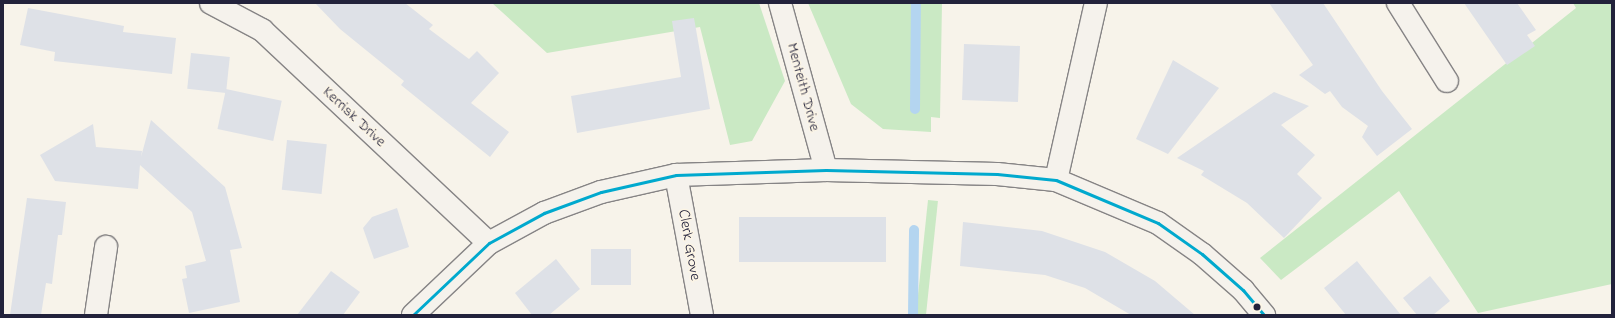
<!DOCTYPE html>
<style>
body{margin:0}
#map{position:relative;width:1615px;height:318px;overflow:hidden;background:#f7f3ea;font-family:"Indie Flower",sans-serif}
div>[style]{position:absolute}
[style*='--x']{left:calc(var(--x)*1px);top:calc(var(--y)*1px);width:calc(var(--w)*1px);rotate:calc(var(--a)*1deg)}
.green>*{inset:0;background:#cae9c4;transform-origin:0 0}
.stream>*{height:10px;margin:-5px;padding:0 5px;transform-origin:5px;border-radius:5px;background:#b4d5f0}
.building>*{inset:0;background:#dee1e7;transform-origin:0 0}
.roads{filter:drop-shadow(1px 0 #868485) drop-shadow(-1px 0 #868485) drop-shadow(0 1px #868485) drop-shadow(0 -1px #868485)}
.minor>*{height:22px;margin:-11px;padding:0 11px;transform-origin:11px;border-radius:11px;background:#f5f2ec}
.bus-1>*{height:3px;margin:-1.5px;padding:0 1.5px;transform-origin:1.5px;border-radius:1.5px;background:#00a9ce}
.dots>*{width:11px;height:11px;translate:-50% -50%;box-sizing:border-box;border:2px solid #fcf5e5;border-radius:50%}
span{translate:-50% -50%;white-space:nowrap;text-align:center;line-height:1.15;-webkit-text-stroke:3px #fcf5e5;paint-order:stroke}
.street-label{font-size:16px;color:#22223b}
.frame{position:absolute;inset:0;border:4px solid #22223b;pointer-events:none}
</style>
<div id="map">
<div class="green">
<div style="clip-path:polygon(492px 3px,759px 3px,785px 81px,752px 141px,730px 145px,700px 27px,547px 53px)"></div>
<div style="clip-path:polygon(808px 3px,942px 3px,940px 118px,931px 117px,931px 132px,883px 129px,851px 104px)"></div>
<div style="clip-path:polygon(1573px 3px,1612px 3px,1612px 284px,1478px 313px,1399px 191px,1281px 280px,1260px 258px,1576px 8px)"></div>
<div style="left:928px;top:200px;width:10px;height:115px;rotate:6deg"></div>
</div>
<div class="stream">
<div style="--x:915;--y:109;--w:106;--a:-89.5"></div>
<div style="--x:913;--y:315;--w:85;--a:-89.3"></div>
</div>
<div class="building">
<div style="clip-path:polygon(315px 3px,405px 3px,433px 25px,429px 29px,469px 59px,477px 51px,499px 73px,471px 103px,509px 132px,490px 157px,401px 85px,404px 81px,340px 29px)"></div>
<div style="clip-path:polygon(1269px 3px,1323px 3px,1382px 91px,1412px 129px,1377px 156px,1362px 137px,1368px 126px,1342px 107px,1330px 91px,1325px 94px,1299px 75px,1313px 65px)"></div>
<div style="clip-path:polygon(1464px 3px,1517px 3px,1536px 30px,1527px 35px,1535px 46px,1507px 65px)"></div>
<div style="clip-path:polygon(28px 8px,124px 26px,123px 32px,176px 38px,172px 74px,54px 61px,55px 52px,20px 45px)"></div>
<div style="clip-path:polygon(694px 18px,710px 109px,577px 133px,571px 96px,681px 77px,672px 21px)"></div>
<div style="left:964px;top:44px;width:56px;height:56px;rotate:2deg"></div>
<div style="left:191px;top:53px;width:39px;height:36px;rotate:6deg"></div>
<div style="clip-path:polygon(1173px 60px,1219px 88px,1168px 154px,1136px 139px)"></div>
<div style="left:226px;top:89px;width:57px;height:41px;rotate:12deg"></div>
<div style="clip-path:polygon(1274px 92px,1309px 106px,1281px 125px,1315px 155px,1297px 174px,1322px 198px,1284px 238px,1247px 203px,1201px 175px,1204px 171px,1177px 158px)"></div>
<div style="clip-path:polygon(151px 120px,225px 187px,242px 248px,230px 250px,240px 302px,189px 313px,182px 279px,187px 278px,185px 266px,206px 261px,192px 212px,140px 165px,138px 189px,55px 181px,40px 155px,93px 124px,96px 147px,142px 151px,141px 157px)"></div>
<div style="left:287px;top:140px;width:40px;height:50px;rotate:6deg"></div>
<div style="clip-path:polygon(27px 198px,66px 202px,62px 235px,58px 235px,52px 284px,46px 283px,41px 315px,10px 315px)"></div>
<div style="clip-path:polygon(397px 208px,409px 247px,374px 259px,363px 228px,372px 217px)"></div>
<div style="left:886px;top:217px;width:45px;height:147px;rotate:90deg"></div>
<div style="clip-path:polygon(963px 222px,1042px 231px,1105px 252px,1155px 281px,1195px 315px,1131px 315px,1085px 288px,1045px 275px,960px 266px)"></div>
<div style="left:591px;top:249px;width:40px;height:36px"></div>
<div style="clip-path:polygon(556px 259px,580px 289px,549px 315px,532px 315px,515px 293px)"></div>
<div style="clip-path:polygon(1357px 261px,1401px 315px,1346px 315px,1324px 288px)"></div>
<div style="clip-path:polygon(331px 271px,360px 292px,343px 315px,297px 315px)"></div>
<div style="clip-path:polygon(1430px 276px,1450px 301px,1433px 315px,1417px 315px,1403px 298px)"></div>
</div>
<div class="roads">
<div class="minor">
<div style="--x:211;--y:3;--w:58;--a:27.9"></div>
<div style="--x:262;--y:30;--w:311;--a:43.2"></div>
<div style="--x:780;--y:3;--w:173;--a:74.6"></div>
<div style="--x:1398;--y:3;--w:92;--a:57.9"></div>
<div style="--x:676;--y:175;--w:142;--a:79.5"></div>
<div style="--x:1056;--y:180;--w:181;--a:-77.3"></div>
<div style="--x:96;--y:315;--w:69;--a:-81.6"></div>
<div style="--x:413;--y:315;--w:105;--a:-43.5"></div>
<div style="--x:489;--y:243;--w:63;--a:-28.6"></div>
<div style="--x:544;--y:213;--w:61;--a:-20.2"></div>
<div style="--x:601;--y:192;--w:77;--a:-12.8"></div>
<div style="--x:676;--y:175;--w:150;--a:-1.9"></div>
<div style="--x:826;--y:170;--w:171;--a:1.3"></div>
<div style="--x:997;--y:174;--w:59;--a:5.8"></div>
<div style="--x:1056;--y:180;--w:111;--a:22.9"></div>
<div style="--x:1158;--y:223;--w:54;--a:35.2"></div>
<div style="--x:1202;--y:254;--w:55;--a:41.3"></div>
<div style="--x:1243;--y:290;--w:33;--a:50"></div>
</div>
</div>
<div class="bus-1">
<div style="--x:413;--y:315;--w:105;--a:-43.5"></div>
<div style="--x:489;--y:243;--w:63;--a:-28.6"></div>
<div style="--x:544;--y:213;--w:61;--a:-20.2"></div>
<div style="--x:601;--y:192;--w:77;--a:-12.8"></div>
<div style="--x:676;--y:175;--w:150;--a:-1.9"></div>
<div style="--x:826;--y:170;--w:171;--a:1.3"></div>
<div style="--x:997;--y:174;--w:59;--a:5.8"></div>
<div style="--x:1056;--y:180;--w:111;--a:22.9"></div>
<div style="--x:1158;--y:223;--w:54;--a:35.2"></div>
<div style="--x:1202;--y:254;--w:55;--a:41.3"></div>
<div style="--x:1243;--y:290;--w:33;--a:50"></div>
</div>
<div class="dots">
<div style="left:1257px;top:307px;background:#22223b"></div>
</div>
<div class="street-label">
<span style="left:803px;top:87px;rotate:75deg">Menteith Drive</span>
<span style="left:354px;top:117px;rotate:43deg">Kerrisk Drive</span>
<span style="left:689px;top:245px;rotate:80deg">Clerk Grove</span>
</div>
<div class="frame"></div>
</div>
